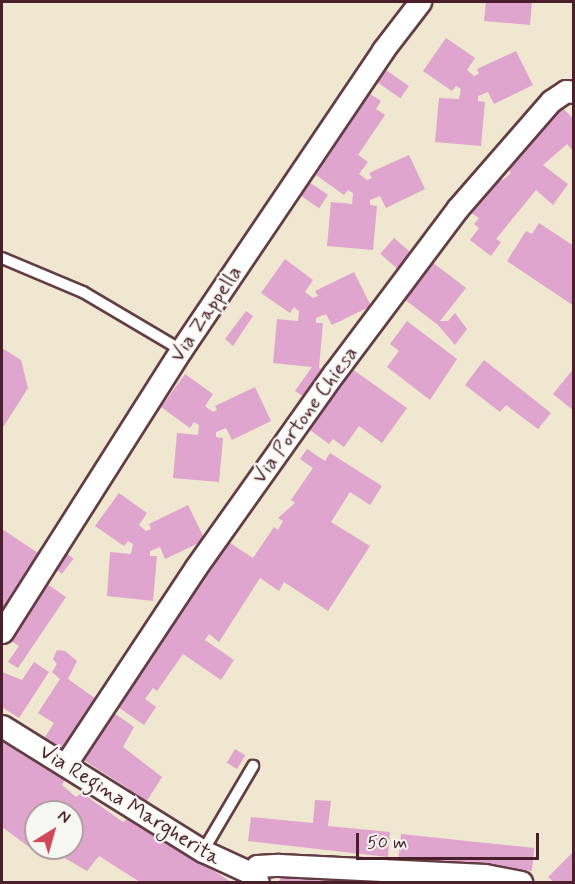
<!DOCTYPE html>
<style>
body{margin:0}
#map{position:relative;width:575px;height:884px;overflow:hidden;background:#efe7cf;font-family:Mynerve,sans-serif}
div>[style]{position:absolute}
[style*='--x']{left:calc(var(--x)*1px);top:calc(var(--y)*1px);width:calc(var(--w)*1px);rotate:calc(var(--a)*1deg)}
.building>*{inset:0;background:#dfa5ce;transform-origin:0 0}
.roads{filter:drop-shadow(2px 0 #633d44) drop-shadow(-2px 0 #633d44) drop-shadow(0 2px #633d44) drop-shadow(0 -2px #633d44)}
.service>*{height:10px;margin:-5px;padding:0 5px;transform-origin:5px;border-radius:5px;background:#fff}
.minor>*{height:21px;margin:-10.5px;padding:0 10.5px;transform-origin:10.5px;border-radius:10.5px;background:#fff}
span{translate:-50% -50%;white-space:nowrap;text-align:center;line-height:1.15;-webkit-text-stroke:4.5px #f6f6f2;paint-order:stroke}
.street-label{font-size:21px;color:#4a1f2b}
.frame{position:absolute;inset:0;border:3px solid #4a1f2b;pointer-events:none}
.north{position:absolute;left:24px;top:800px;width:60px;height:60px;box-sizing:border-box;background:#f6f6f2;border:2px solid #b1a0a2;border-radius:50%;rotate:37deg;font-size:16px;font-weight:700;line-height:24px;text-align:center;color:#4a1f2b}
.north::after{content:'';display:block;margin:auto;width:21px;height:27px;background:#d1495b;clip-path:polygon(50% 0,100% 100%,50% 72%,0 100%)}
.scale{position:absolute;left:356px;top:833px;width:183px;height:27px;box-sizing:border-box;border:3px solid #4a1f2b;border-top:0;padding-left:8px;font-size:18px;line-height:21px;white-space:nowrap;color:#4a1f2b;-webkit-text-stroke:4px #f6f6f2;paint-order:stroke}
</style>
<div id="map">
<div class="building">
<div style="clip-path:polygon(486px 2px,532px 2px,530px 25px,484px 21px)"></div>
<div style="clip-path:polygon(446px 38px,475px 58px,467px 70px,474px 76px,479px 74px,477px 69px,516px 51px,533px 85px,494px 104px,488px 92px,478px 96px,478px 101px,485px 102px,481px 146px,435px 142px,439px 98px,459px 99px,461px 89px,456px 86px,452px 91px,423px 71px)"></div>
<div style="left:386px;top:70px;width:28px;height:15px;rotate:35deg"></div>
<div style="clip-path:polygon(370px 94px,381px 101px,376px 109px,385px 115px,358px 155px,368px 162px,359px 174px,367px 180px,372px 178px,369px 173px,409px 155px,425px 189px,386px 208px,380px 196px,370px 200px,370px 205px,377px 206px,373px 250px,327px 246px,331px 202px,352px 204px,353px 193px,348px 190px,344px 195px,316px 175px)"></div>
<div style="clip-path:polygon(563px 108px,574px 120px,574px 152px,567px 144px,543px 165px,568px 184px,553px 205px,536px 190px,496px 239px,501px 242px,491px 256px,470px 240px,479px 228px,474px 224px,479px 218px,470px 212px,496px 176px,503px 180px,511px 173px,507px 168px,531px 135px)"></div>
<div style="left:309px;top:182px;width:23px;height:16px;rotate:34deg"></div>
<div style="clip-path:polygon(539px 223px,574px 246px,574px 306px,507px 261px,526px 231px,532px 234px)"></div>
<div style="left:394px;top:238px;width:28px;height:21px;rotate:41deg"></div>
<div style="clip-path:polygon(285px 259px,313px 280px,305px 292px,313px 298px,318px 296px,315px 291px,354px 272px,371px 306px,332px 325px,326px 314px,316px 318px,316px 323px,323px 323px,319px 368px,328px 371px,307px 399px,295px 391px,312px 367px,273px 363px,277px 319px,298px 321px,299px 311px,294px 307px,290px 313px,261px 293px)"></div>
<div style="clip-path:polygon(432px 262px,466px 288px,440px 321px,448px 321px,455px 313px,467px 329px,455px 345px,438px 325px,404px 299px)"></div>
<div style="clip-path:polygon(246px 311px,253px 316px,233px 346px,225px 339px)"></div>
<div style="clip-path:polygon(407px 321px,457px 359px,430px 400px,387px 367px,399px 351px,390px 344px)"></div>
<div style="clip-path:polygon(2px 348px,21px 360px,28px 388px,2px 429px)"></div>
<div style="clip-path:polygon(484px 360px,551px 413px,538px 429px,506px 405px,500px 412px,465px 385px)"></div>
<div style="clip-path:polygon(574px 368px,574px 411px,553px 394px)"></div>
<div style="clip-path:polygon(352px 369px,407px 408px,382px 443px,359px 426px,344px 447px,333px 439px,329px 444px,306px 427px)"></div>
<div style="clip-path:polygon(185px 374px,213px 394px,205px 406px,213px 412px,217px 410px,215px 406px,255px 387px,271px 421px,232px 440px,226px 428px,216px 432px,216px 437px,223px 438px,219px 482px,173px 478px,177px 433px,198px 435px,199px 425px,194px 422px,190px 428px,161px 407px)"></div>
<div style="clip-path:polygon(307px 449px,325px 461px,330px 453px,382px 486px,370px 505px,350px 492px,331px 522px,370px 546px,328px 611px,284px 582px,279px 591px,260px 578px,219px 642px,209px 634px,205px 640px,234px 660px,221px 680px,183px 654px,157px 691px,153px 688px,145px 699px,156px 707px,144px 725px,115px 705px,227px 541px,253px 558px,274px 527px,278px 530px,283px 521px,278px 518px,295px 503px,291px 500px,313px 468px,300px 459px)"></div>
<div style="clip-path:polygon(119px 493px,147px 513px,139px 525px,146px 531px,151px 529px,149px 524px,188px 505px,205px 540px,165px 559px,160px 547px,150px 551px,150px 556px,157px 556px,153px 601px,107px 596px,110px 552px,131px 554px,133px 544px,128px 541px,124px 546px,95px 526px)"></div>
<div style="clip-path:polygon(2px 529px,41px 555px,2px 619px)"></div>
<div style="left:61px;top:549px;width:16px;height:19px;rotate:38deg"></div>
<div style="clip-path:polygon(47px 584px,66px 597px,18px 668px,8px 662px,19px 646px,10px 640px,15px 631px,12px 629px,22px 613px,26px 615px,32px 606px,29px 604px)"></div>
<div style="clip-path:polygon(57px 650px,65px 651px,77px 661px,68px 679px,99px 701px,65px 750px,45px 737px,54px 723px,38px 713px,60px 679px,52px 672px,57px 664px,53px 659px)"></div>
<div style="clip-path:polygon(34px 662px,49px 672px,19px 718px,2px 707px,2px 672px,22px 680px)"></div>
<div style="clip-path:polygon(110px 710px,134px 727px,123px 747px,162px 777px,145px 804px,126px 797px,129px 789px,82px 759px)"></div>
<div style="clip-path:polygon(2px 742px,65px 780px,62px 785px,76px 797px,82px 793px,123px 822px,129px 817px,231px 882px,140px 882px,99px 856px,87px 871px,61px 856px,66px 848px,72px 848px,72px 840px,80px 829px,72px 822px,72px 812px,36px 812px,36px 848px,45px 848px,40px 855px,2px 827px)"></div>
<div style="left:235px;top:749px;width:12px;height:16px;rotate:31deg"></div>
<div style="clip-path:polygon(315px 800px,331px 801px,328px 826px,390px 832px,388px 857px,248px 841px,251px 817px,313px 823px)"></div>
<div style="left:401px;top:834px;width:134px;height:23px;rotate:6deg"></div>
<div style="clip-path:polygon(574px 851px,574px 882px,554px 882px,548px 877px)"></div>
<div style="clip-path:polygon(336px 877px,335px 882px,278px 882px,281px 878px)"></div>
</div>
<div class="roads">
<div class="service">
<div style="--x:2;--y:258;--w:88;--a:22.8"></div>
<div style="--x:83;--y:292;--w:114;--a:30.6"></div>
<div style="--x:203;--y:851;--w:99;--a:-59.5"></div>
</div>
<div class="minor">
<div style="--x:2;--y:632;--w:334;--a:-57.6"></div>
<div style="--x:181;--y:350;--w:362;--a:-56"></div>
<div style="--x:383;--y:50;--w:61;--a:-52.4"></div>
<div style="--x:2;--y:726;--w:237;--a:31.9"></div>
<div style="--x:203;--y:851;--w:55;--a:24.7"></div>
<div style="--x:253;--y:874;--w:9;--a:58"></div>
<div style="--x:65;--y:765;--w:237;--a:-56.5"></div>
<div style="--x:196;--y:567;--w:238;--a:-54.6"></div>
<div style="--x:334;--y:373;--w:205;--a:-53.1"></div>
<div style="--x:457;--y:209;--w:143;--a:-49"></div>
<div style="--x:551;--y:101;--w:18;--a:-34"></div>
<div style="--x:566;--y:91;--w:8;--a:7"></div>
<div style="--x:253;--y:874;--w:9;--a:-63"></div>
<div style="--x:257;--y:866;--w:22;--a:-3"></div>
<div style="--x:279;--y:865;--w:206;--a:2.8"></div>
<div style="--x:485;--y:875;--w:37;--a:11"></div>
</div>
</div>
<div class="street-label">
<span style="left:206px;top:314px;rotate:-56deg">Via Zappella</span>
<span style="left:305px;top:415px;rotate:-54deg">Via Portone Chiesa</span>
<span style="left:130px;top:805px;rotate:32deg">Via Regina Margherita</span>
</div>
<div class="frame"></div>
<div class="north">N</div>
<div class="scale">50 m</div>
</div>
